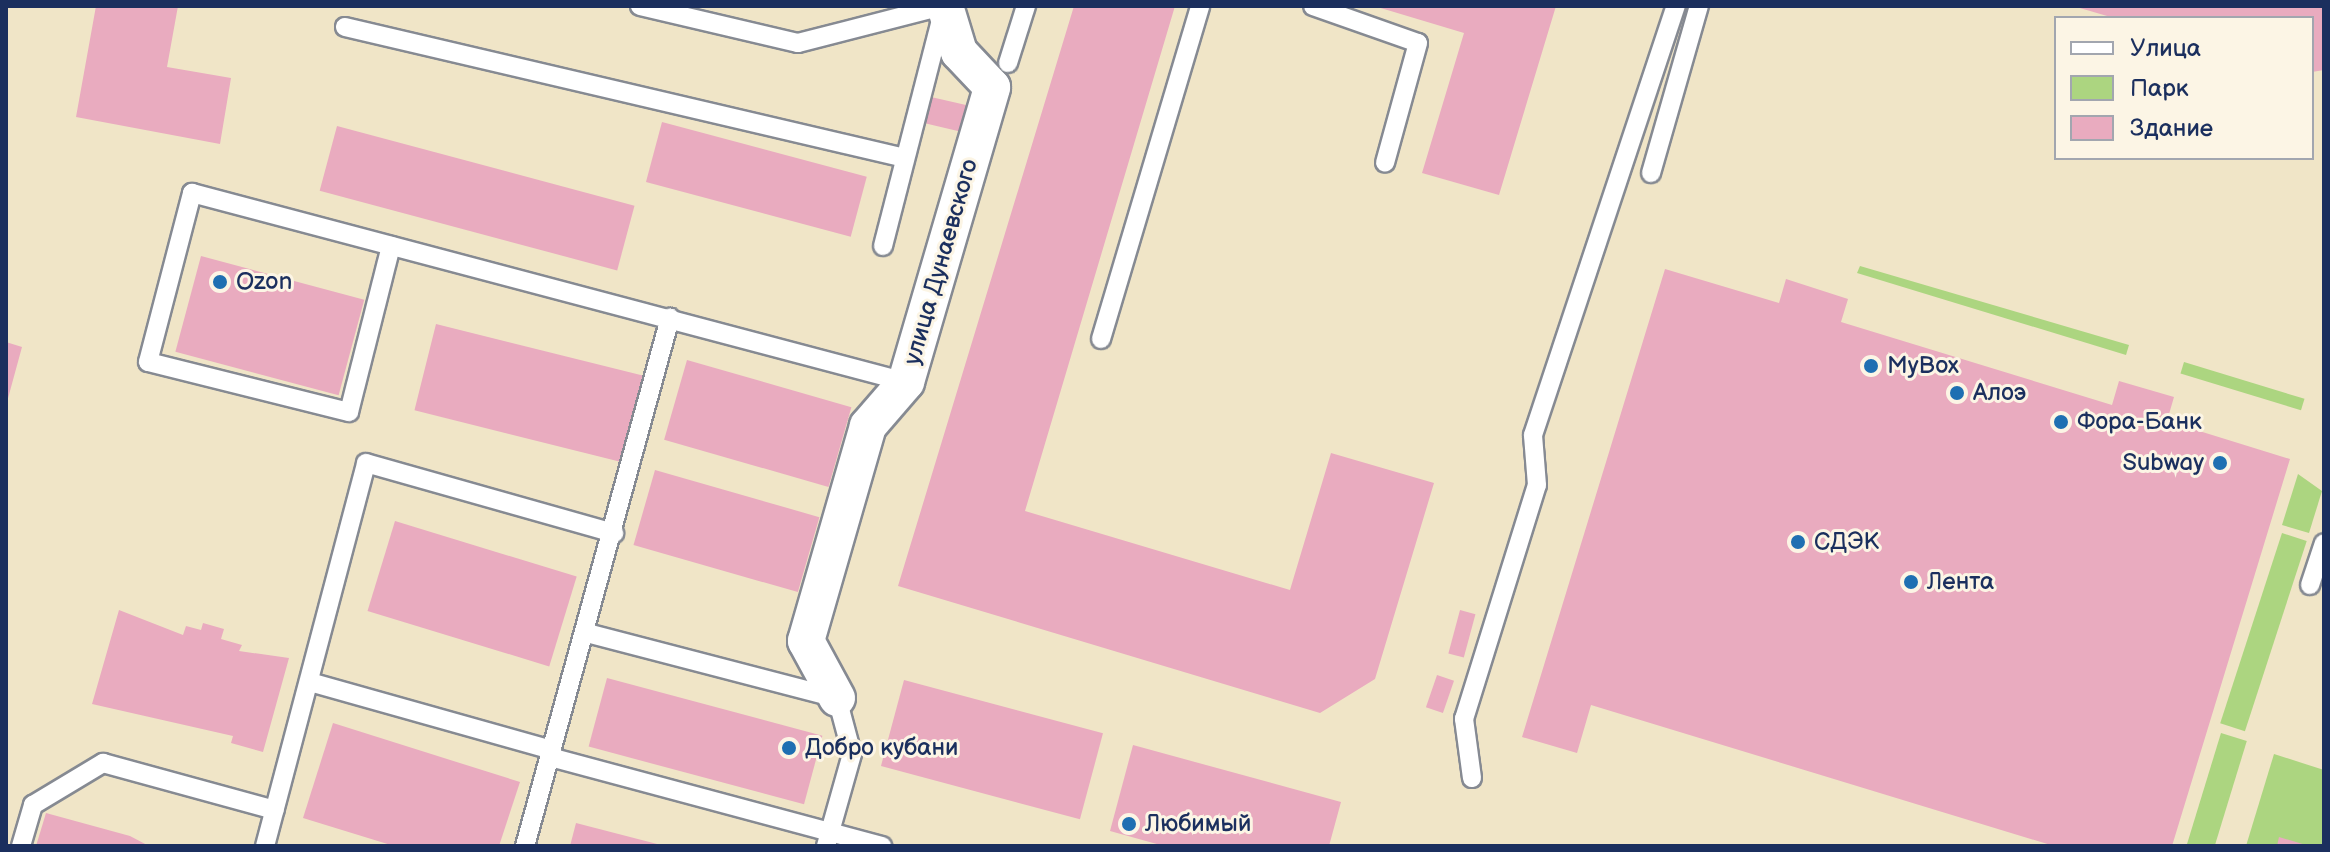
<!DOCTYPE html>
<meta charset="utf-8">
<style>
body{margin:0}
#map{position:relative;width:2330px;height:852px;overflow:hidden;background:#f0e5c7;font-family:"Balsamiq Sans",sans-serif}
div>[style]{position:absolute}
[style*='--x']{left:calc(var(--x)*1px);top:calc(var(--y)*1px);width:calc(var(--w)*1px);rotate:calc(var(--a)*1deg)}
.green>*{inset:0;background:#acd580;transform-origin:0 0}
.building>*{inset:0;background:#e9abbf;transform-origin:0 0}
.roads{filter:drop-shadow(2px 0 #868a92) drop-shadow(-2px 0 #868a92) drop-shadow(0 2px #868a92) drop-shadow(0 -2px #868a92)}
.lane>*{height:18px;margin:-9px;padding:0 9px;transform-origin:9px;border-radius:9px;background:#fff}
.street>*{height:36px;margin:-18px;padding:0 18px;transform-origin:18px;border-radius:18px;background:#fff}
.dots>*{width:22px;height:22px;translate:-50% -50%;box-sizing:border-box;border:4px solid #fcf5e5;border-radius:50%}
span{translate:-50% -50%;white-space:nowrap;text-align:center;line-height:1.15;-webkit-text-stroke:6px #fcf5e5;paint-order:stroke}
.street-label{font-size:24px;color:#1b2f5e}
.poi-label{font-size:24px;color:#1b2f5e}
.left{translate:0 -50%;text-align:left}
.right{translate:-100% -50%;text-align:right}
.frame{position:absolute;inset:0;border:8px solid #1b2f5e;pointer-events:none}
.legend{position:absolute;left:2054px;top:16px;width:260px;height:144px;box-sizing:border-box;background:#fcf5e5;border:2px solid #a2a6af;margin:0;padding:10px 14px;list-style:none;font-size:24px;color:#1b2f5e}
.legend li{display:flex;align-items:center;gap:16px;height:40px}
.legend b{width:40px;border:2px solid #a2a6af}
</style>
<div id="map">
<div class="green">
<div style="clip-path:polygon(1860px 266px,2129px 345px,2126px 355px,1857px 273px)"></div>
<div style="left:2184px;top:362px;width:126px;height:12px;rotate:17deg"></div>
<div style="clip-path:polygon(2298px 474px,2322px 491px,2309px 533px,2282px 525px)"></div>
<div style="left:2282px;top:533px;width:26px;height:200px;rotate:18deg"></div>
<div style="left:2221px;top:733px;width:27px;height:118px;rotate:17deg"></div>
<div style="clip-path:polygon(2274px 754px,2324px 770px,2324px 846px,2246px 846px)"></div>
</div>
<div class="building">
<div style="clip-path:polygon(96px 6px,178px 6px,167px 67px,231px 78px,220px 144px,76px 117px)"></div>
<div style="clip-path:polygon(1074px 6px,1175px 6px,1025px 511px,1290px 590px,1331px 453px,1434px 483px,1375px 679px,1320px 713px,898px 586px)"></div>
<div style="clip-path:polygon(1374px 6px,1556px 6px,1499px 195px,1422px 173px,1464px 33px)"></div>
<div style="clip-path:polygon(2073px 6px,2324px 6px,2324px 70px,2312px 72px,2312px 18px,2114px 18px)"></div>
<div style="left:931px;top:97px;width:37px;height:27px;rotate:13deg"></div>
<div style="left:662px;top:122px;width:212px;height:62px;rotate:15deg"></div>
<div style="left:337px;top:126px;width:308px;height:67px;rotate:15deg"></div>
<div style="left:201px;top:256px;width:169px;height:99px;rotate:15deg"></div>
<div style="clip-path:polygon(1665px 269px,1779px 303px,1786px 279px,1848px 299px,1841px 322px,2112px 405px,2119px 381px,2174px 397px,2167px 421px,2290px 459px,2172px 846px,2054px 846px,1591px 705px,1577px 753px,1522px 737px)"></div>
<div style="left:436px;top:324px;width:213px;height:89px;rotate:14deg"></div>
<div style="clip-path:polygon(6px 342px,22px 347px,7px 402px,6px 402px)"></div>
<div style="left:687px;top:360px;width:171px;height:83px;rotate:16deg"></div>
<div style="left:655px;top:470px;width:171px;height:78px;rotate:16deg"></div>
<div style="left:395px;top:521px;width:190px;height:94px;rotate:17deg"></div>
<div style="clip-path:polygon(119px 610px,183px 635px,186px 626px,201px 630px,203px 623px,224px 629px,221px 639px,242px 645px,239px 651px,289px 658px,263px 752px,231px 743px,233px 736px,92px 704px)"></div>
<div style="left:1460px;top:610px;width:16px;height:45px;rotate:15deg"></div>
<div style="left:1437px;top:675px;width:18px;height:34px;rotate:19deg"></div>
<div style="left:607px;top:678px;width:223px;height:71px;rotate:15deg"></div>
<div style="left:904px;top:680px;width:206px;height:89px;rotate:15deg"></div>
<div style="clip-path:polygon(333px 723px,520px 782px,499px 846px,394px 846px,303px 818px)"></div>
<div style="clip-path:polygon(1133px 745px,1341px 802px,1329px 846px,1164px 846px,1110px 831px)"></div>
<div style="clip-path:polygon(46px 813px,130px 836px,149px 846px,36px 846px)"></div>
<div style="clip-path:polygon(576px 823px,661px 845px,661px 846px,570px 846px)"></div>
<div style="clip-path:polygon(2279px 837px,2306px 845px,2306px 846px,2277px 846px)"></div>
</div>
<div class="roads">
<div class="lane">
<div style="--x:640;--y:6;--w:162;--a:13.2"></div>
<div style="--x:798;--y:43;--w:149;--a:-14.4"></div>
<div style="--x:1313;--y:6;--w:111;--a:19.4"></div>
<div style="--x:1418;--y:43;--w:124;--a:105.4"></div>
<div style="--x:345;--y:27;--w:575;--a:13.17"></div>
<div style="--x:1008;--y:63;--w:60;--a:-72.5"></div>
<div style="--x:1651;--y:173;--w:174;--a:-74"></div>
<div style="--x:391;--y:246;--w:171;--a:104.2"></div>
<div style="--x:349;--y:412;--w:207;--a:-166"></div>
<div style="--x:148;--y:362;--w:175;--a:-75.4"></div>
<div style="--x:192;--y:193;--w:739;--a:14.83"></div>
<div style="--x:883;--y:246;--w:237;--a:-75.6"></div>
<div style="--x:1101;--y:339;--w:347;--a:-73.4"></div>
<div style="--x:2310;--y:585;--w:44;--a:-71.6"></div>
<div style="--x:587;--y:633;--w:258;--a:14.6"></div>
<div style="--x:837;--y:698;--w:58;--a:75"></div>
<div style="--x:852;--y:754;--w:96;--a:105.8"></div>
<div style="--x:310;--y:682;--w:251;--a:15.7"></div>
<div style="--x:550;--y:757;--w:344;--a:15"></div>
<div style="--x:1472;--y:778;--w:60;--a:-97.7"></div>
<div style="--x:1464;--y:719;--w:245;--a:-72.7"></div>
<div style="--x:1537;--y:485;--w:50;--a:-94.6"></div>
<div style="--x:1533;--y:435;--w:452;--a:-71.6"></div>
<div style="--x:21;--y:846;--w:43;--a:-73.7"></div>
<div style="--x:33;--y:805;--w:82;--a:-31"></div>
<div style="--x:103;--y:763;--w:178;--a:15.3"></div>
<div style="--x:265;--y:846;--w:396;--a:-75.2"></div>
<div style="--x:366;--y:463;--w:258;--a:15.8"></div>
<div style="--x:525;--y:846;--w:548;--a:-74.64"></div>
</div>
<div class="street">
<div style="--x:837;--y:698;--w:65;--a:-118.5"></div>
<div style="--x:806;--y:641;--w:224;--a:-73.9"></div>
<div style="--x:868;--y:426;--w:58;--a:-49.2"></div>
<div style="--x:906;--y:382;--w:307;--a:-73.7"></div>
<div style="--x:992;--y:87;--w:48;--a:-133.3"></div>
<div style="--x:959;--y:52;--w:48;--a:-106.9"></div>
</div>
</div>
<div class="dots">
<div style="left:220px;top:282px;background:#1f6fb2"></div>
<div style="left:1871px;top:366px;background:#1f6fb2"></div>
<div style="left:1957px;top:393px;background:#1f6fb2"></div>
<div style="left:2061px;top:422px;background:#1f6fb2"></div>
<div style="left:2220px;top:463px;background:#1f6fb2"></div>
<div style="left:1798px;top:542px;background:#1f6fb2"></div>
<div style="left:1911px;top:582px;background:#1f6fb2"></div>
<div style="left:789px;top:748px;background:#1f6fb2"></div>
<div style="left:1129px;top:824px;background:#1f6fb2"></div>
</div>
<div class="street-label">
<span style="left:941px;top:262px;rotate:-74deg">улица Дунаевского</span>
</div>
<div class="poi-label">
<span class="left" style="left:236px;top:282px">Ozon</span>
<span class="left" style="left:1887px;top:366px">MyBox</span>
<span class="left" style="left:1973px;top:393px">Алоэ</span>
<span class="left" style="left:2077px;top:422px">Фора-Банк</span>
<span class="right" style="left:2204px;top:463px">Subway</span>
<span class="left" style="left:1814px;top:542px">СДЭК</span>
<span class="left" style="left:1927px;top:582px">Лента</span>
<span class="left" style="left:805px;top:748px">Добро кубани</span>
<span class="left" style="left:1145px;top:824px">Любимый</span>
</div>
<div class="frame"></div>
<ul class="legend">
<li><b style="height:10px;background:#fff"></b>Улица</li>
<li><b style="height:22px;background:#acd580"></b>Парк</li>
<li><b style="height:22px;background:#e9abbf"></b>Здание</li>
</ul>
</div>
